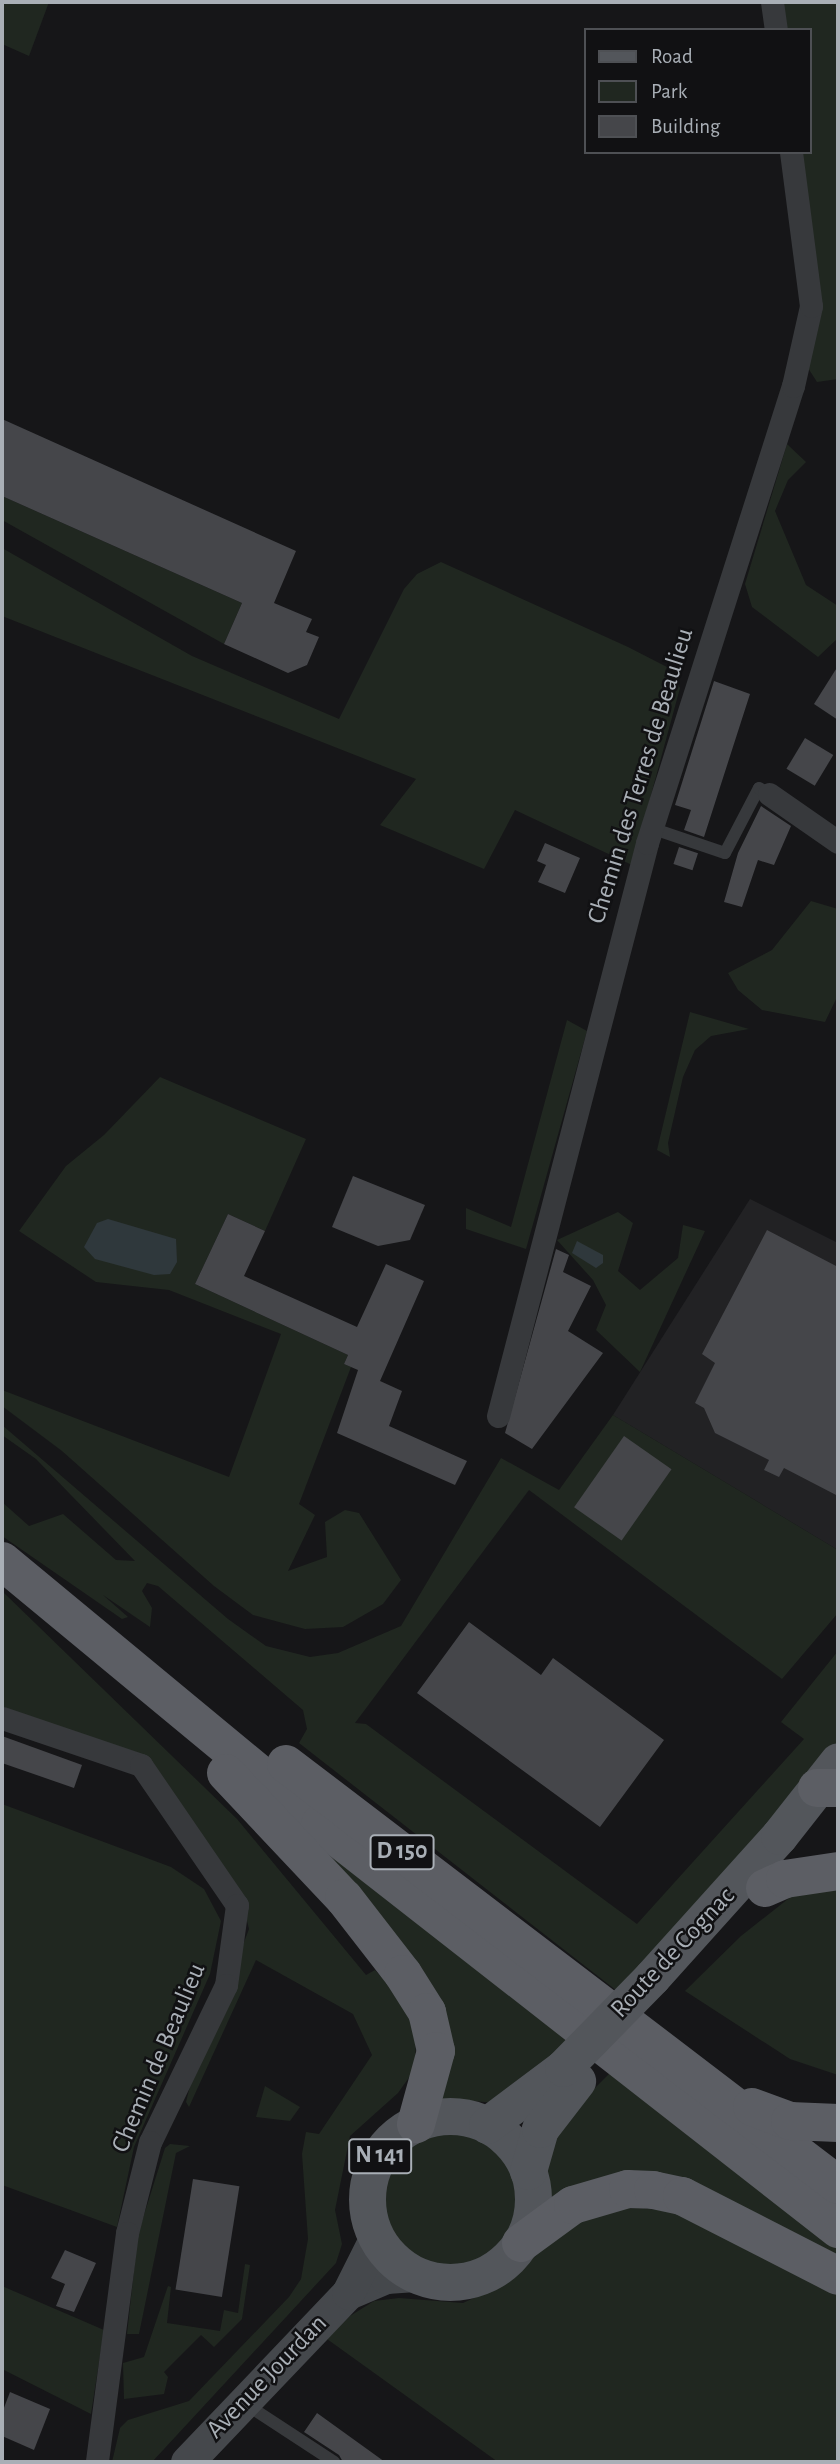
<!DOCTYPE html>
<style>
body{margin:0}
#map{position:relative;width:840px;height:2464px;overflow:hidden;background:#161618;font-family:"Alegreya Sans",sans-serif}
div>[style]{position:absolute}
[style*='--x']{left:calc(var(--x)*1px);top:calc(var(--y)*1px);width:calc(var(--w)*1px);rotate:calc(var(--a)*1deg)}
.built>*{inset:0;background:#222224}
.green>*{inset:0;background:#202720}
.round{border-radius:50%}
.water>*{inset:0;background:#2f383c}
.building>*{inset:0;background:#45464a;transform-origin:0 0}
.service>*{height:12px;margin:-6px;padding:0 6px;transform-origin:6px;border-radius:6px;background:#37393c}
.minor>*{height:23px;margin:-11.5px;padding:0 11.5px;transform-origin:11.5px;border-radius:11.5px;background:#37393c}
.secondary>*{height:33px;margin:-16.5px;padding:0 16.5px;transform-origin:16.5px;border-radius:16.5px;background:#45484c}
.primary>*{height:37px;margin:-18.5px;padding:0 18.5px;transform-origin:18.5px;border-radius:18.5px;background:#53565b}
.primary>.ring{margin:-18.5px;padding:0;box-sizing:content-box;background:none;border:37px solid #53565b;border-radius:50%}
.trunk>*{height:38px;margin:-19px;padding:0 19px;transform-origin:19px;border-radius:19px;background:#5c5e64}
.primary-bridge>*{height:37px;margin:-18.5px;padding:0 18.5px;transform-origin:18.5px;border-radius:18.5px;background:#53565b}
span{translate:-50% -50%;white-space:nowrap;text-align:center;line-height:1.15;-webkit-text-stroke:5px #111113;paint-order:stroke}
.shield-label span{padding:2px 5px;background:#111113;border:2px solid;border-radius:5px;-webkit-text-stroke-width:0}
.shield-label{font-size:24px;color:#a9afb6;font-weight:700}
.street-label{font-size:26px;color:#a9afb6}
.frame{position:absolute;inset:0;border:4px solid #a9afb6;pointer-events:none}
.legend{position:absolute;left:584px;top:28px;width:228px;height:126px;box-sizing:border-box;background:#111113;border:2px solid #4e5054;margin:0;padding:9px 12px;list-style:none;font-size:21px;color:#a9afb6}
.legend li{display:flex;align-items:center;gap:14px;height:35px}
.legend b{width:35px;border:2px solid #4e5054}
</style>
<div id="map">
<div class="built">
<div style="clip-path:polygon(750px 1199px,838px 1243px,838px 1550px,613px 1415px)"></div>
</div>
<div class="green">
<div style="clip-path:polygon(2px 2px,49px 2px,29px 56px,2px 44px)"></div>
<div style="clip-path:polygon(772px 2px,838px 2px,838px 379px,817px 382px,808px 368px,811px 306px,791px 152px,810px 152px,810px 30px,776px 30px)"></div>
<div style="clip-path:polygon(787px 444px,806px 462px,788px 480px,775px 511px,806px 585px,838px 606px,838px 638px,818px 657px,752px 607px,745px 584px)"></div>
<div style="clip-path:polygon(2px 496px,242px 603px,224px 644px,2px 520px)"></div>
<div style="clip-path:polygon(2px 548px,192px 656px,339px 719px,404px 589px,417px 574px,441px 562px,628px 647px,667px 667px,680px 688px,632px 865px,515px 810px,484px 869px,380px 825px,416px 779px,2px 616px)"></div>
<div style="clip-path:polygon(811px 901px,838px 909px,838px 995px,825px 1022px,762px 1010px,738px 990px,728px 973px,772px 950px)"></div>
<div style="clip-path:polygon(690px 1012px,749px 1029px,711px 1036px,695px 1050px,683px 1077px,668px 1143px,670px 1157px,657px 1150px)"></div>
<div style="clip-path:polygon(567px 1020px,587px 1031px,526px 1249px,466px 1229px,466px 1208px,511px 1227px)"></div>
<div style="clip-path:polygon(160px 1077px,306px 1139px,265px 1231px,228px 1214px,195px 1284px,348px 1355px,344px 1364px,351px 1367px,299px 1504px,315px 1515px,288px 1571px,327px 1557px,325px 1522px,345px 1510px,359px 1513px,401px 1580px,383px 1604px,343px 1627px,305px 1629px,253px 1615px,214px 1586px,62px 1451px,2px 1406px,2px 1390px,229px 1477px,281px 1334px,169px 1290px,96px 1282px,19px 1231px,66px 1166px,104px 1135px)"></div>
<div style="clip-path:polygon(618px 1212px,633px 1223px,618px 1271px,640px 1290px,678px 1258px,683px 1225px,705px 1231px,640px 1372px,596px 1330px,606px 1305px,593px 1280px,557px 1240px)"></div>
<div style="clip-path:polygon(613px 1415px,838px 1550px,838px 1613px,782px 1679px,529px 1490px,355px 1723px,366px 1724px,637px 1924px,804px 1739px,781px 1722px,838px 1651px,838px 1741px,750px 1848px,617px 1991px,299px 1743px,307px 1729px,303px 1710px,158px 1586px,147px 1583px,142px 1591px,152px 1608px,150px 1627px,103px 1595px,128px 1617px,122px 1619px,2px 1536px,2px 1502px,29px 1526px,63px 1514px,116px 1560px,135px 1561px,36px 1459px,2px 1435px,2px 1425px,228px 1619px,266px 1646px,310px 1657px,338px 1653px,401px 1626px,501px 1458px,559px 1490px)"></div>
<div style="clip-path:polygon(2px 1591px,237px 1819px,366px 1975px,375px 1970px,408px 2006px,416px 2037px,415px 2069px,398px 2093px,350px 2136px,335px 2210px,342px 2244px,336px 2263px,152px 2462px,112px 2462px,120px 2428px,128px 2420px,189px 2401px,289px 2297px,301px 2279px,308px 2239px,302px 2154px,306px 2132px,319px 2134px,372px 2055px,353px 2014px,256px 1960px,189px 2107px,186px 2102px,191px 2082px,249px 1929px,242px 1901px,136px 1752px,2px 1711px)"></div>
<div style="clip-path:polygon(243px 1769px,575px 2037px,498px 2103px,430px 2098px,442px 2043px)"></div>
<div style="clip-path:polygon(2px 1804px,171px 1867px,204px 1889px,221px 1921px,210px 1974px,134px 2147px,117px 2227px,2px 2185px)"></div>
<div style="clip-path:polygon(838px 1884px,838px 2075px,790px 2059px,685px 1991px,741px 1936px,798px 1891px)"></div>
<div style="clip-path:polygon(615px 2068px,838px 2240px,838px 2263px,692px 2190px,543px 2215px,543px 2166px,559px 2124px)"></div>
<div style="clip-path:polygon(265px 2086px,300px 2107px,290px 2121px,256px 2117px)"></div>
<div class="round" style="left:378px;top:2127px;width:142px;height:142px"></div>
<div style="clip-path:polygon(170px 2144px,190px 2146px,176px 2153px,139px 2334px,127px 2334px,138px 2234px,165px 2148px)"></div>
<div style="clip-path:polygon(622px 2205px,687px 2214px,838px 2289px,838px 2462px,498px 2462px,327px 2339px,350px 2316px,374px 2301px,399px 2298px,463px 2303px,506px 2283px,555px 2235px,581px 2218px)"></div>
<div style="clip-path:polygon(245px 2264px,250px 2265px,242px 2319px,214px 2347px,201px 2335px,164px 2372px,168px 2377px,164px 2394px,124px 2399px,123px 2363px,144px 2357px,168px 2286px,171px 2287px,167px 2323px,220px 2331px,224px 2310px,238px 2313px)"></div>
<div style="clip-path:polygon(2px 2286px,104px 2330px,91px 2414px,2px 2369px)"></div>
</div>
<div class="water">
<div style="clip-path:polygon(108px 1219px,176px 1239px,177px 1262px,170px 1274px,154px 1275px,95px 1259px,84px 1247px,97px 1223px)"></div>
<div style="clip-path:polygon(577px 1241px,603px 1255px,603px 1263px,596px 1268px,572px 1253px)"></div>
</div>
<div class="building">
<div style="clip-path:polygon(2px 419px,296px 551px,274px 603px,312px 619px,306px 632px,319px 637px,307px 665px,288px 673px,224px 644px,242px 603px,2px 496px)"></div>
<div style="clip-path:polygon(838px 666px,838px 720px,814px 704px)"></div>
<div style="clip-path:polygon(714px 681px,750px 694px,704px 837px,684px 830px,691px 810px,675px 805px)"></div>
<div style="left:805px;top:738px;width:33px;height:36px;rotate:31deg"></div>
<div style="clip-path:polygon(761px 806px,791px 826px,774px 865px,758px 860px,742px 907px,724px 902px,738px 853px)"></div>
<div style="clip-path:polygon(545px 843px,580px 858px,565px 893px,538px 882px,546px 865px,537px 861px)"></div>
<div style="left:679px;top:847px;width:20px;height:18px;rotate:18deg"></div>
<div style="clip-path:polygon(353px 1176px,425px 1205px,410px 1240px,378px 1246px,332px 1227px)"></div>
<div style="clip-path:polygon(228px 1214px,265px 1231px,244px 1276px,357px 1327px,386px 1264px,424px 1281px,380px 1381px,402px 1391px,389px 1426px,467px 1461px,455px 1485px,337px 1433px,358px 1370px,344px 1364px,348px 1355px,195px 1284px)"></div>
<div style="clip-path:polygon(767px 1230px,838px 1267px,838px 1496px,784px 1468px,779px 1477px,764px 1470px,769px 1460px,715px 1433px,704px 1408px,695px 1403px,715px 1363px,702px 1354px)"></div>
<div style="clip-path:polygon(556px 1249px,569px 1255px,563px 1272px,591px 1286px,568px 1331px,603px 1353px,532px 1449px,505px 1433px)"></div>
<div style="left:624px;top:1436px;width:58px;height:87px;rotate:35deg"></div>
<div style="clip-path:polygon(469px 1622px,541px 1675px,553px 1658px,664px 1740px,600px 1827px,417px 1693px)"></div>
<div style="clip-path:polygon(2px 1736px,82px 1765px,74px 1788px,2px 1763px)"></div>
<div style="left:193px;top:2179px;width:47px;height:112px;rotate:9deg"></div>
<div style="clip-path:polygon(65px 2250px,96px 2263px,74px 2312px,56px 2306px,65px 2284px,51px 2278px)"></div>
<div style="clip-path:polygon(10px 2392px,50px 2409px,34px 2450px,2px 2436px,2px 2413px)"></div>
<div style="clip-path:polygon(317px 2413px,385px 2462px,343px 2462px,339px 2455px,304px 2432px)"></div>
</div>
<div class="service">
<div style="--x:651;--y:828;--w:78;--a:18.7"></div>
<div style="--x:725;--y:853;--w:73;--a:-62.4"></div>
<div style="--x:759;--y:788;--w:12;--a:31"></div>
<div style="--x:244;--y:2403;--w:108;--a:33.2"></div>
</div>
<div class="minor">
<div style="--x:772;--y:2;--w:28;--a:82"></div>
<div style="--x:769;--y:794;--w:84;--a:34.8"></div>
<div style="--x:498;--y:1416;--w:592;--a:-75.42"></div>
<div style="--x:647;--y:843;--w:480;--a:-72.3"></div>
<div style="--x:793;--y:386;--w:82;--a:-77.3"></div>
<div style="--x:811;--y:306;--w:155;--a:-97.4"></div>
<div style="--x:2;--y:1718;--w:147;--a:18.7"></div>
<div style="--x:141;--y:1765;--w:170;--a:55.6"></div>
<div style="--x:237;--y:1905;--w:81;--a:97.8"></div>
<div style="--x:226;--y:1985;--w:174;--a:115.8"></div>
<div style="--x:150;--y:2142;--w:94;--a:104.2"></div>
<div style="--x:127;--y:2233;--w:231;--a:97.5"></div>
</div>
<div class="secondary">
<div style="--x:348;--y:2293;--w:41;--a:-22.8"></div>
<div style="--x:386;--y:2277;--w:29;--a:-4"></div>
<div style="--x:187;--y:2462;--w:233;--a:-46.4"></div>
<div style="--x:348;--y:2293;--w:63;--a:-63.4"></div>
</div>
<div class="primary">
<div style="--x:652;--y:1977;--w:190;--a:-48"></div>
<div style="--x:779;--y:1836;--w:95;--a:-51.8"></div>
<div class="ring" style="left:367px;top:2116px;width:129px;height:129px"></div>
<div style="--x:487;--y:2125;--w:95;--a:-36.9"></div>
<div style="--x:528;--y:2171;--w:44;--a:-74.1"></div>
<div style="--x:540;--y:2129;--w:61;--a:-52.4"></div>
</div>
<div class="trunk">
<div style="--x:2;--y:1561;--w:413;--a:39.6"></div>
<div style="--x:320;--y:1824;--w:658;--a:38.02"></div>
<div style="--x:286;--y:1764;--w:694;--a:37.33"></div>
<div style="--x:226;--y:1773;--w:172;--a:46.7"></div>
<div style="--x:344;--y:1898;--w:96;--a:52.2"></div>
<div style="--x:403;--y:1974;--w:45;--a:57.7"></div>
<div style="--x:427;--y:2012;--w:40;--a:77"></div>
<div style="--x:436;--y:2051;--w:76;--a:105.3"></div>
<div style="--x:817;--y:1788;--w:21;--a:0"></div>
<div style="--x:765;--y:1888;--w:22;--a:-24"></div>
<div style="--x:785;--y:1879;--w:54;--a:-8.6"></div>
<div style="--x:752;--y:2107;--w:40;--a:20.2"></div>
<div style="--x:790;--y:2121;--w:48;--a:2.4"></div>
<div style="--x:521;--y:2243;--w:64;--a:-36.2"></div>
<div style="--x:573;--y:2205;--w:57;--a:-16.2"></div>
<div style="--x:628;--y:2189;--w:25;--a:2"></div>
<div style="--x:653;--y:2190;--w:30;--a:12"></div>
<div style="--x:682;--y:2196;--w:175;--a:27.1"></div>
</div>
<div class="primary-bridge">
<div style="--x:563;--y:2068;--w:127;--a:-45.6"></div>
</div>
<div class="shield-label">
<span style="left:402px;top:1852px">D 150</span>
<span style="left:380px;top:2156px">N 141</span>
</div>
<div class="street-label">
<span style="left:641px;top:776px;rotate:-73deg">Chemin des Terres de Beaulieu</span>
<span style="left:673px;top:1953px;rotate:-47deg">Route de Cognac</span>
<span style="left:159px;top:2058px;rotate:-67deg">Chemin de Beaulieu</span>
<span style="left:267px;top:2377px;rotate:-46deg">Avenue Jourdan</span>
</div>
<div class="frame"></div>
<ul class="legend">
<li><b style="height:9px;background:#53565b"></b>Road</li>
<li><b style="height:19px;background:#202720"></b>Park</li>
<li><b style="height:19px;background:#45464a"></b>Building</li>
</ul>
</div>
